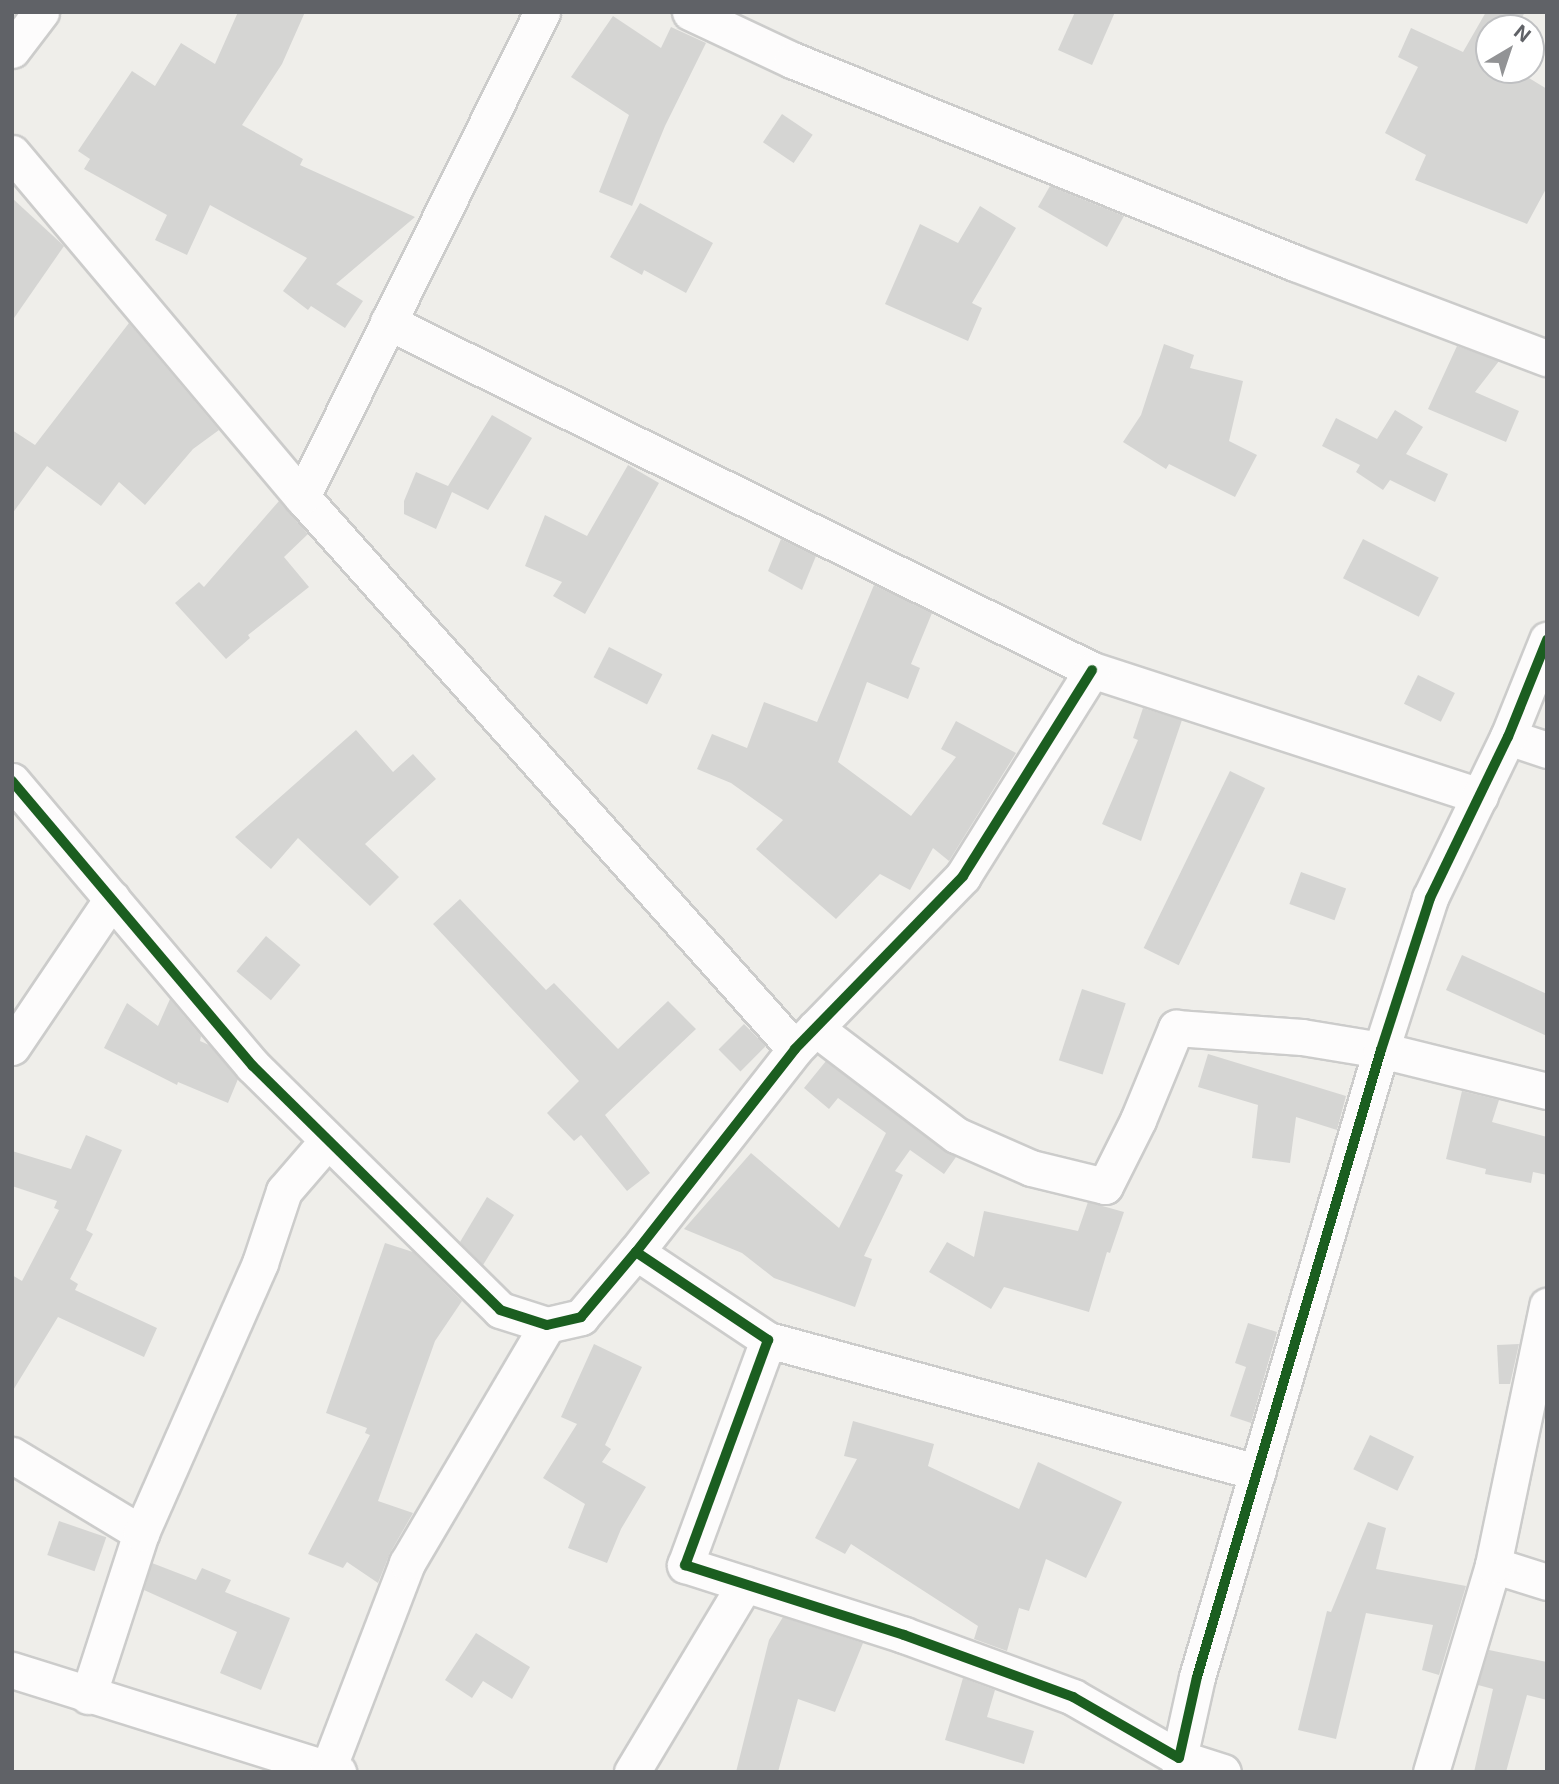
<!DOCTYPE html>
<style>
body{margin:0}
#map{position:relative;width:1559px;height:1784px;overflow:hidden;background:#efeeea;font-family:Inter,sans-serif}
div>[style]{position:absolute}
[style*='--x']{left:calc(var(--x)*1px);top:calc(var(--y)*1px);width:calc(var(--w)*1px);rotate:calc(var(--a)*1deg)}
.building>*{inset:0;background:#d5d5d3;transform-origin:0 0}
.roads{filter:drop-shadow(2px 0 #cccccb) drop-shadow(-2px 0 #cccccb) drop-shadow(0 2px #cccccb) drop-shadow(0 -2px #cccccb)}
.street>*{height:35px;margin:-17.5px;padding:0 17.5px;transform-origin:17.5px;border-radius:17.5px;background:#fdfcfc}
.cycleway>*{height:10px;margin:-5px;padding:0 5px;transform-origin:5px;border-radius:5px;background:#1b5e20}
span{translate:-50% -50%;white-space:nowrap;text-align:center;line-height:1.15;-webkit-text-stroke:6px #fff;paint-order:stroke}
.frame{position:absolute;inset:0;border:14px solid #606267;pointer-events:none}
.north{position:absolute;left:1475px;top:14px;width:70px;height:70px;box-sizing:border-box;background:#fff;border:2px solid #bfc0c2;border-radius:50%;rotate:39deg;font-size:19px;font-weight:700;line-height:28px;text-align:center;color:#606267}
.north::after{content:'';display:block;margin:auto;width:24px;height:32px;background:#929395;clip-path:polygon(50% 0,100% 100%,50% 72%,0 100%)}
</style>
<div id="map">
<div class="building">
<div style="clip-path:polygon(238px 12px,305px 12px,282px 64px,242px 125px,303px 159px,300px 165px,415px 217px,336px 284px,363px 301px,345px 328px,311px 306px,308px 310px,283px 291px,307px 258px,210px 205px,187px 255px,155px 240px,167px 215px,84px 169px,90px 159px,78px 151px,132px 71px,155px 86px,181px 43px,215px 64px)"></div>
<div style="clip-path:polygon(1075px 12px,1115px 12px,1092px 65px,1058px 50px)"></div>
<div style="clip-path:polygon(1486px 12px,1525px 12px,1516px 28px,1489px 28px,1489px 70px,1516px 70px,1547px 89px,1547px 187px,1527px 224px,1415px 180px,1426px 155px,1385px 133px,1418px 67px,1398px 57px,1411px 28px,1463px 52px)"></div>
<div style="clip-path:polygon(613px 16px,661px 48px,671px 27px,706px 43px,665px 126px,632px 206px,599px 192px,629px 115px,571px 77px)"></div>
<div style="left:782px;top:114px;width:37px;height:34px;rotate:34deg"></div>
<div style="clip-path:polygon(1050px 186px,1124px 216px,1107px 247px,1038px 207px)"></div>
<div style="clip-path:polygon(12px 198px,64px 246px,12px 321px)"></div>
<div style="clip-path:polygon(640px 203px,713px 243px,686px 293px,644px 270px,642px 275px,610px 257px)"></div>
<div style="clip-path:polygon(980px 206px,1016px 228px,972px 303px,982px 308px,968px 341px,885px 304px,920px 224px,958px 243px)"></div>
<div style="clip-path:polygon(129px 323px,219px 430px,193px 449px,145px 505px,119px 482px,101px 506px,47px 466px,12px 514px,12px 430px,35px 445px)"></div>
<div style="clip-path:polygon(1164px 344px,1194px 355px,1190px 368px,1243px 381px,1229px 441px,1257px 455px,1235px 497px,1169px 464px,1166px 469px,1123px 442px,1141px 415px)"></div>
<div style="clip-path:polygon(1457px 346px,1499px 361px,1475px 392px,1519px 411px,1506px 442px,1428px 409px)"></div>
<div style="clip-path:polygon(1395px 410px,1423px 427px,1406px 454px,1448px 474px,1435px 502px,1390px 480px,1383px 490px,1356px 472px,1360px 465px,1322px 446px,1336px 418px,1377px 439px)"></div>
<div style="clip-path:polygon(492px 415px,532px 438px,488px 510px,452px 492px,436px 529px,404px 514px,404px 501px,416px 472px,448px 486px)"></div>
<div style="clip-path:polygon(628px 465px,659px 483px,585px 614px,553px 596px,562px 582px,525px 566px,545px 515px,587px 536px)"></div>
<div style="clip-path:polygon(279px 501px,308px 534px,284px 557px,309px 587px,248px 635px,250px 638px,226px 659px,175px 603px,199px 582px,204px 587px)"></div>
<div style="clip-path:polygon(781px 539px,816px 556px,802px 590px,768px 571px)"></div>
<div style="left:1363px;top:539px;width:85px;height:44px;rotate:27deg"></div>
<div style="clip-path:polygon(874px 585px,932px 613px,911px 664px,920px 668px,908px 699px,867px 682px,838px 762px,911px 816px,956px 757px,941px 749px,956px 721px,1016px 753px,949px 861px,933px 848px,910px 890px,880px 874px,836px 919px,756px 849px,783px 820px,731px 783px,697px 769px,712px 734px,747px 748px,764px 702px,817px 722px)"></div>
<div style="left:609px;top:647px;width:60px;height:34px;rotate:27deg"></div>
<div style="left:1418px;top:675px;width:41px;height:32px;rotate:26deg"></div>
<div style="clip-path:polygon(1143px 708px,1182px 720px,1141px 841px,1102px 824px,1138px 740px,1133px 738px)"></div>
<div style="clip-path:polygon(356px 730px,393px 772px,413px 754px,436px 779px,365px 844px,399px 877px,370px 906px,298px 838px,271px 869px,235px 837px)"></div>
<div style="left:1230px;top:771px;width:39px;height:197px;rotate:26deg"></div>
<div style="left:1301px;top:872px;width:48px;height:34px;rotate:20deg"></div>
<div style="clip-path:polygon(460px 899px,546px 990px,554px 983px,618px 1049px,668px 1001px,696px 1029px,605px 1115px,650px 1173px,627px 1191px,581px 1135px,574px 1141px,547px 1113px,579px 1081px,433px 924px)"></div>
<div style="left:266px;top:936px;width:45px;height:46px;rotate:40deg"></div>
<div style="clip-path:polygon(1462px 955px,1547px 994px,1547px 1036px,1446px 990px)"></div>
<div style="left:1082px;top:989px;width:46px;height:75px;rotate:18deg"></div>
<div style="clip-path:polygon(170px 999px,201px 1036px,200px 1041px,209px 1045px,238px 1079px,228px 1103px,178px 1082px,177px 1085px,104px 1048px,127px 1003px,158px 1026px)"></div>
<div style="left:744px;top:1024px;width:31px;height:36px;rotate:45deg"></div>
<div style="clip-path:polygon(1208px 1054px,1346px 1096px,1337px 1130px,1296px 1117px,1290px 1163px,1252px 1158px,1258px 1105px,1198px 1087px)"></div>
<div style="clip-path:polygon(826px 1061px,956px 1157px,944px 1174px,910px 1150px,895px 1171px,903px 1175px,864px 1256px,872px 1259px,855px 1307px,774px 1278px,742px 1253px,684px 1229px,751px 1153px,839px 1228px,886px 1133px,838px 1098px,829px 1109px,804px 1088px)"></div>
<div style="clip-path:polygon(1462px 1091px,1499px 1100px,1492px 1122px,1547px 1137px,1547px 1175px,1533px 1172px,1531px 1183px,1485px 1174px,1486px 1169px,1446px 1159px)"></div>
<div style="clip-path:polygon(86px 1135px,122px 1150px,86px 1230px,93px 1234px,70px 1279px,78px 1284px,75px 1290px,157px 1328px,144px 1357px,58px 1317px,12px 1392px,12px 1275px,22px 1281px,59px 1210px,54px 1208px,57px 1201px,12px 1186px,12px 1151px,71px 1169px)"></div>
<div style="clip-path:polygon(487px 1197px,514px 1215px,483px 1265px,460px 1242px)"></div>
<div style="clip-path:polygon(1088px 1202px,1124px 1212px,1110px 1253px,1107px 1252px,1089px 1312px,1004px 1287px,991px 1309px,929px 1272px,947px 1242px,974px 1257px,984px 1211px,1078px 1231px)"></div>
<div style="clip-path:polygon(385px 1243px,413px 1252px,462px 1301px,435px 1341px,378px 1501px,413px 1513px,390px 1553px,378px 1583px,347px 1562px,343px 1568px,308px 1554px,370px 1435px,365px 1433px,367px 1428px,326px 1413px)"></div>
<div style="clip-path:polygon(1248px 1323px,1277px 1332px,1251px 1423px,1230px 1416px,1246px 1367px,1235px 1363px)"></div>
<div style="clip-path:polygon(594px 1344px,642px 1367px,605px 1445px,611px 1449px,602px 1462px,646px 1487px,621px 1529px,607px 1563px,568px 1548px,585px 1504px,543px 1478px,577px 1424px,561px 1417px)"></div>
<div style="clip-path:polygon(1519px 1344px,1510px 1384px,1499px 1384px,1497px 1345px)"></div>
<div style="clip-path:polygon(853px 1421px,934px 1444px,928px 1466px,1019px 1509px,1038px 1462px,1122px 1502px,1086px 1578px,1046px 1559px,1029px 1611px,1019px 1608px,1007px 1651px,974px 1639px,978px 1626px,851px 1544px,845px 1554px,815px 1538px,857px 1459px,844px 1456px)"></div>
<div style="left:1370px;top:1435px;width:49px;height:38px;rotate:26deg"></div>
<div style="left:59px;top:1521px;width:50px;height:36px;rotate:19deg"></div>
<div style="clip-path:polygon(1368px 1522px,1386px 1528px,1376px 1569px,1466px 1586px,1439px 1675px,1422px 1670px,1433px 1625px,1366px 1613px,1336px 1739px,1298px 1730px,1327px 1611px,1331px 1612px)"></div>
<div style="clip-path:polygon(152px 1563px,196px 1580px,202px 1568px,231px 1580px,225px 1592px,290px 1618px,261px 1690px,220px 1673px,237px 1632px,144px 1590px)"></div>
<div style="clip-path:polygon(783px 1617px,863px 1643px,835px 1712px,798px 1699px,778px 1772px,736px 1772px,769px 1640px)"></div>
<div style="clip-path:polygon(476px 1633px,530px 1667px,512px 1699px,483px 1681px,472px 1698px,445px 1680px)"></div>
<div style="clip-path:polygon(1489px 1650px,1547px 1662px,1547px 1700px,1527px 1695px,1506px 1772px,1474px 1772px,1493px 1689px,1478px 1685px)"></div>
<div style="clip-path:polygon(963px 1678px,995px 1690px,987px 1717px,1034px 1731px,1024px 1764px,945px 1740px)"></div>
</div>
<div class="roads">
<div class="street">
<div style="--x:690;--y:12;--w:113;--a:25.2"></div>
<div style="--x:792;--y:60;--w:542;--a:21.98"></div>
<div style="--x:1295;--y:263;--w:269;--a:20.7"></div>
<div style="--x:12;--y:50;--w:48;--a:-52.7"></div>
<div style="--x:12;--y:153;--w:450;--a:49.9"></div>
<div style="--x:302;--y:497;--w:740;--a:48.23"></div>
<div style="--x:388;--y:322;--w:785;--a:26.3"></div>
<div style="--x:1092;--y:670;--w:408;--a:18"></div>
<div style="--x:302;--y:497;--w:541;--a:-63.67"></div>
<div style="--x:1508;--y:737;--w:41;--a:18.4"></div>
<div style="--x:12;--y:781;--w:373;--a:49.8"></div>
<div style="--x:253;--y:1066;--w:347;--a:44.6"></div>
<div style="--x:500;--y:1310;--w:49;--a:17.7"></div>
<div style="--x:547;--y:1325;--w:35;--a:-13"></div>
<div style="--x:581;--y:1317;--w:85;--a:-49.8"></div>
<div style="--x:636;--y:1252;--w:258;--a:-51.9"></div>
<div style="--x:795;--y:1049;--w:241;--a:-45.8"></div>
<div style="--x:963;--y:876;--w:243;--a:-57.9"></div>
<div style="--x:815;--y:1028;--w:177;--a:37.2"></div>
<div style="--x:956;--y:1135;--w:82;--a:23.7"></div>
<div style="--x:1031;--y:1168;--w:76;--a:13.7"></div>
<div style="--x:1105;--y:1186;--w:74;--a:-63.4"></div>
<div style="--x:1138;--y:1120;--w:100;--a:-67.6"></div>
<div style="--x:1176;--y:1028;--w:126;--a:4.1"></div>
<div style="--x:1302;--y:1037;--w:80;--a:9.3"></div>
<div style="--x:1381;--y:1050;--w:171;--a:13.9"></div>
<div style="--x:12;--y:1047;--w:179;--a:-56"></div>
<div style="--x:636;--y:1252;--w:159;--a:33.7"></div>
<div style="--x:768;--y:1340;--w:240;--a:110.2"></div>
<div style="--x:685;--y:1565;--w:230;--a:17.7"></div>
<div style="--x:904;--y:1635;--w:180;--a:20.1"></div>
<div style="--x:1073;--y:1697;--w:122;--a:29.9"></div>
<div style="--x:1179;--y:1758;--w:83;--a:-77.5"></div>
<div style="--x:1197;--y:1677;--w:653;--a:-73.65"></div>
<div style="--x:1381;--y:1050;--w:160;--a:-72.1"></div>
<div style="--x:1430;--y:898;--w:179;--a:-64.2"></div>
<div style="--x:1508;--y:737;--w:105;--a:-68.1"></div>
<div style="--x:768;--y:1340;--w:507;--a:15.11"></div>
<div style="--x:12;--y:1455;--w:151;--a:31.2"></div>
<div style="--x:1493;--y:1565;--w:57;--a:17.5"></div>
<div style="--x:12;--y:1670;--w:342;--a:17.4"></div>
<div style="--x:88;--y:1696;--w:171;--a:-72"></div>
<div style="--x:141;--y:1533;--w:295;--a:-66.2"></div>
<div style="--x:260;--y:1263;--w:76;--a:-71.6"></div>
<div style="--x:284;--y:1191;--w:67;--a:-49.2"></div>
<div style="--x:328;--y:1769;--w:221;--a:-69"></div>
<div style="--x:407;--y:1563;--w:276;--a:-59.5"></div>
<div style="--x:632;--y:1772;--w:219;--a:-59"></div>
<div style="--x:1180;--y:1772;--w:14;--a:-94"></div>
<div style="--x:1179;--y:1758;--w:46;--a:17.7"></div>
<div style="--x:1431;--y:1772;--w:216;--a:-73.3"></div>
<div style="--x:1493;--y:1565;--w:265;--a:-78.2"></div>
</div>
</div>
<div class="cycleway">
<div style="--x:12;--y:781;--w:373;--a:49.8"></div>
<div style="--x:253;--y:1066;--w:347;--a:44.6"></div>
<div style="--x:500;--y:1310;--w:49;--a:17.7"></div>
<div style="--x:547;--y:1325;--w:35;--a:-13"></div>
<div style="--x:581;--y:1317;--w:85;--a:-49.8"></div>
<div style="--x:636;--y:1252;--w:258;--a:-51.9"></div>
<div style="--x:795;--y:1049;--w:241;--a:-45.8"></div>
<div style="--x:963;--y:876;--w:243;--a:-57.9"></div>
<div style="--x:636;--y:1252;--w:159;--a:33.7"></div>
<div style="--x:768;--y:1340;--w:240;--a:110.2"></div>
<div style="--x:685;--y:1565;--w:230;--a:17.7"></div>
<div style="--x:904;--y:1635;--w:180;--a:20.1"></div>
<div style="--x:1073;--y:1697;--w:122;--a:29.9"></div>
<div style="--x:1179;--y:1758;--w:83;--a:-77.5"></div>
<div style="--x:1197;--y:1677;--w:653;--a:-73.65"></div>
<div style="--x:1381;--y:1050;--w:160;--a:-72.1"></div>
<div style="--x:1430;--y:898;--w:179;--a:-64.2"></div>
<div style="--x:1508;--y:737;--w:105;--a:-68.1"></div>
</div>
<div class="frame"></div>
<div class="north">N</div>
</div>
